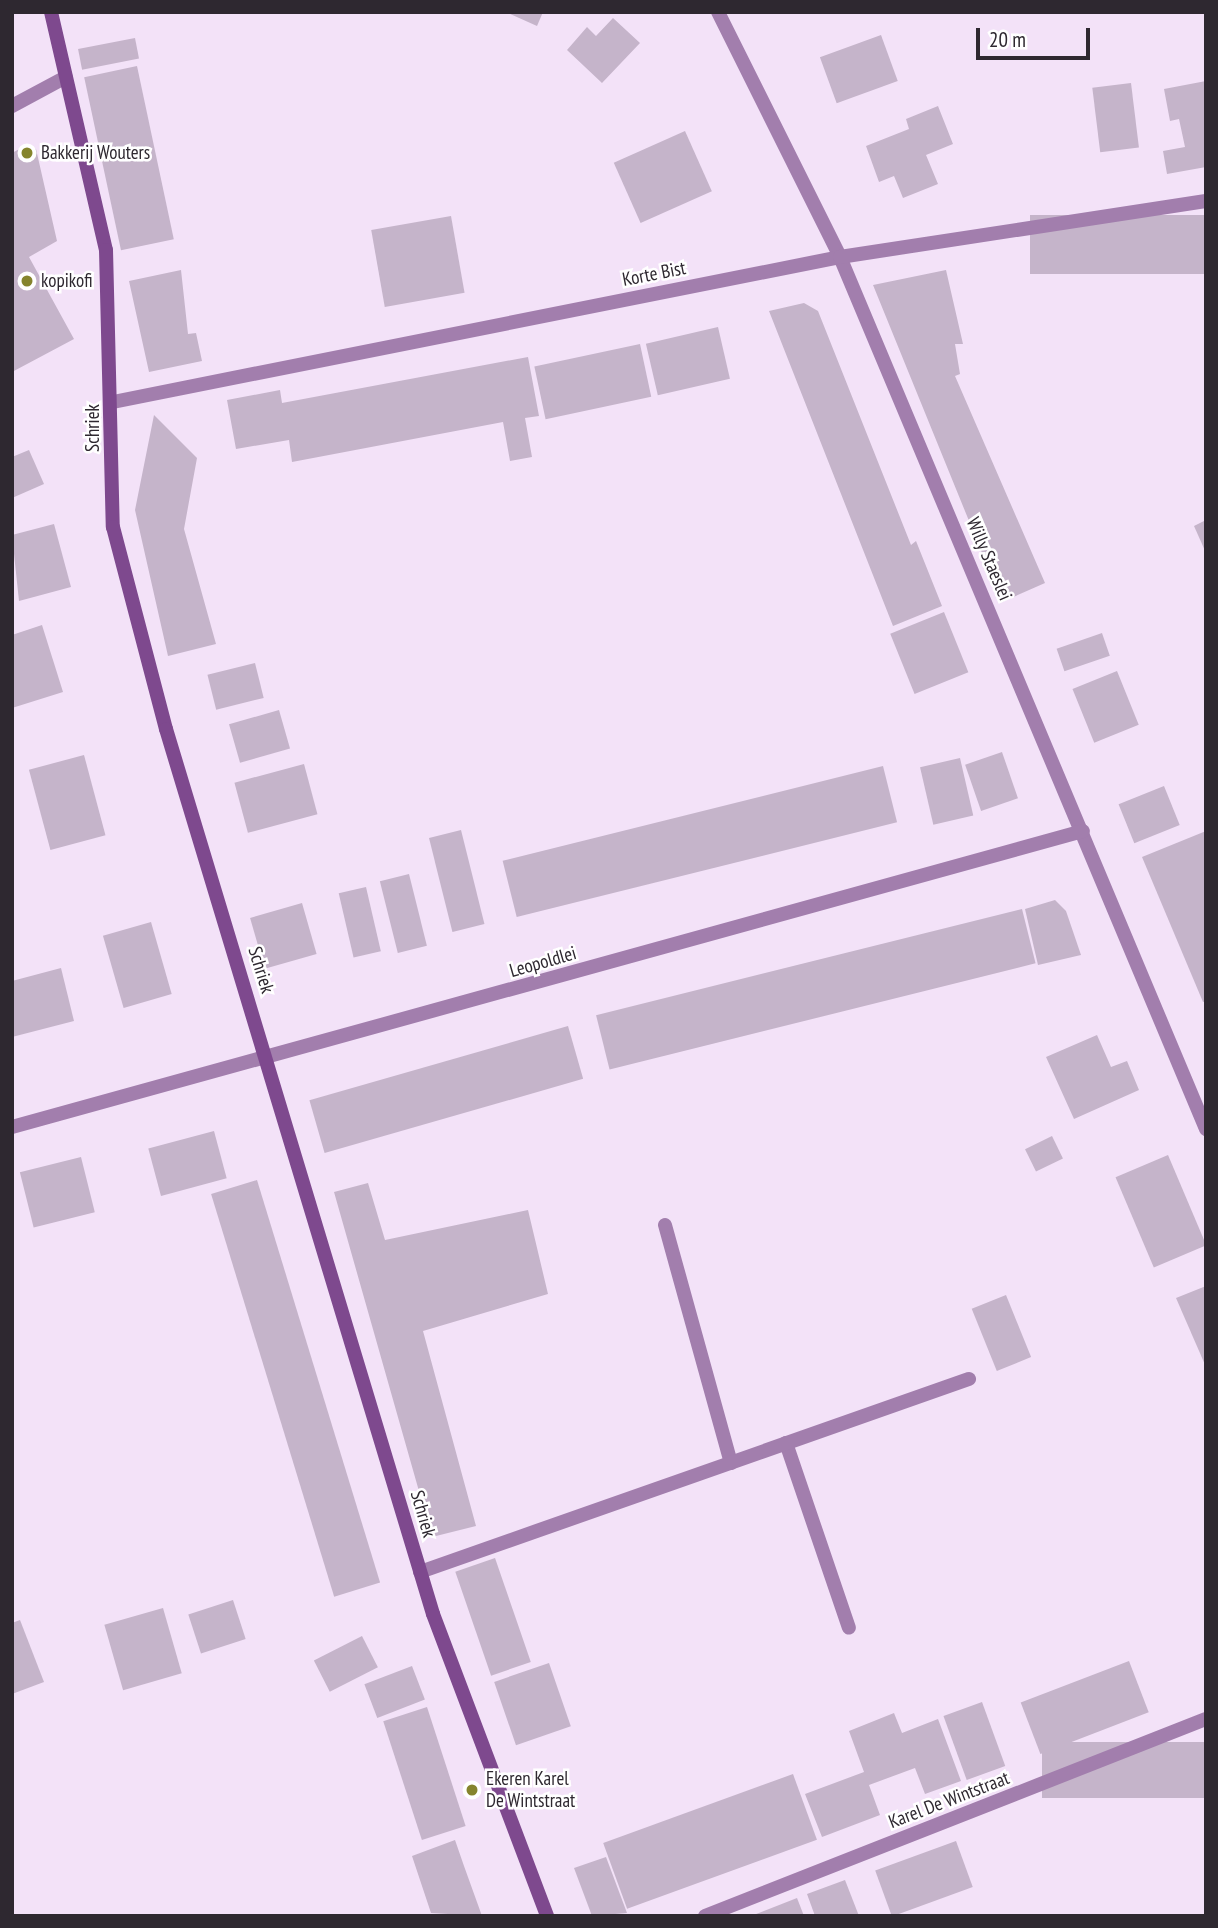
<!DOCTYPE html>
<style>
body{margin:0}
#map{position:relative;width:1218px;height:1928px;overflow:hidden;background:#f3e2f8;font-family:"PT Sans Narrow",sans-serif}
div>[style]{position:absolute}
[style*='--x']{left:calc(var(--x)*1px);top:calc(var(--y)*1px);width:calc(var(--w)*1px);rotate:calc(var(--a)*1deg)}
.building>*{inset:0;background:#c5b4ca;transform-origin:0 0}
.lane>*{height:14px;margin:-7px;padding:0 7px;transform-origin:7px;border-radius:7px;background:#a27ead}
.street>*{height:14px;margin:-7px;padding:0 7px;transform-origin:7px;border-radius:7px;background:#a27ead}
.secondary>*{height:14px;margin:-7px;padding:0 7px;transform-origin:7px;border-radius:7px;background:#7e498e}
.dots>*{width:19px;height:19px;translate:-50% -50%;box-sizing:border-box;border:4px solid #fff;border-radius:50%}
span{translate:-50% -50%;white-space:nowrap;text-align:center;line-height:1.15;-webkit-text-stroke:5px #fff;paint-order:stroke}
.poi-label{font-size:19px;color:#2e2830}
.left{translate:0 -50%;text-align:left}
.street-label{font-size:19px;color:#2e2830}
.frame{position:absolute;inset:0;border:14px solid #2e2830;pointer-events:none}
.scale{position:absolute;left:976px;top:28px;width:114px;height:32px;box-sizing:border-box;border:4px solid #2e2830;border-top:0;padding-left:9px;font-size:21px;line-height:24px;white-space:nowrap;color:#2e2830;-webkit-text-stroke:5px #fff;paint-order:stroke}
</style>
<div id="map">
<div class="building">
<div style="clip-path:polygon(506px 12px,543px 12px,537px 26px)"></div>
<div style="clip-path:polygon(613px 18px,640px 43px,602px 83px,567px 50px,587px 27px,596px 36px)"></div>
<div style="left:881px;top:35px;width:49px;height:65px;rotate:70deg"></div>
<div style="left:135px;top:38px;width:21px;height:58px;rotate:79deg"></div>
<div style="left:137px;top:66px;width:177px;height:54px;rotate:78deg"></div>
<div style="clip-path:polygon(1206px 81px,1206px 167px,1167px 174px,1163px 151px,1185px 147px,1179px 119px,1170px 121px,1164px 89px)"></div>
<div style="left:1131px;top:83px;width:65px;height:39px;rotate:83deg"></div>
<div style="clip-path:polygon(938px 106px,953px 144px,926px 155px,938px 184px,903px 198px,894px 176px,879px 182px,866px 146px,909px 129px,906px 119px)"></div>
<div style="left:685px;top:131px;width:66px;height:78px;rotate:66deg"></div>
<div style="clip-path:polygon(25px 146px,36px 149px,57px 241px,29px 257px,74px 339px,12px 372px,12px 153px)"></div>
<div style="left:1206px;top:215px;width:59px;height:176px;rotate:90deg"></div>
<div style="left:451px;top:216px;width:78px;height:81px;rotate:80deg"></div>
<div style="clip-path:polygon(181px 270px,188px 334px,196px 333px,202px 361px,149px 372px,129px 281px)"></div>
<div style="clip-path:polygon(946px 270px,963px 344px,955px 344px,960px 374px,955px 376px,1045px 583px,1002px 602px,873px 285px)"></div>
<div style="clip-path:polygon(804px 303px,818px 311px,911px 545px,916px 541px,942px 606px,893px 626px,769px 311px)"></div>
<div style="left:718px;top:327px;width:53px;height:74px;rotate:77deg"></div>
<div style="left:640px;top:344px;width:54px;height:108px;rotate:78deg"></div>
<div style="clip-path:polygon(528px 357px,539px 416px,525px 418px,532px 457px,510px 461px,503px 422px,292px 462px,289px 440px,236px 449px,227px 400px,280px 390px,282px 403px)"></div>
<div style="clip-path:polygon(154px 415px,197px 458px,184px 529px,216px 644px,168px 656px,135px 510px)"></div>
<div style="clip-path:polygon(29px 450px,44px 484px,12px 498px,12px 457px)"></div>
<div style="clip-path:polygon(1206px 520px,1206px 553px,1194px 526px)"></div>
<div style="clip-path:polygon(54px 524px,71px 587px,19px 601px,12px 535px)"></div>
<div style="left:944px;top:612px;width:65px;height:58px;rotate:68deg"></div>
<div style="clip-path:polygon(42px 625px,63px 692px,12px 708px,12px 635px)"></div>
<div style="left:1102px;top:633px;width:24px;height:48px;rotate:71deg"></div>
<div style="left:255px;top:663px;width:36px;height:49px;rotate:76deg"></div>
<div style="left:1117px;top:671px;width:58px;height:48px;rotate:68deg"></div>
<div style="left:279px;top:710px;width:40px;height:52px;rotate:74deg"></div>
<div style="left:1002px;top:752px;width:49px;height:39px;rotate:71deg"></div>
<div style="left:84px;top:755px;width:83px;height:57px;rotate:75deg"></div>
<div style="left:960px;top:758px;width:59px;height:41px;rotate:77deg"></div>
<div style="left:304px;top:764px;width:52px;height:72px;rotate:75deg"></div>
<div style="left:883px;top:766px;width:58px;height:392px;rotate:76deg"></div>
<div style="left:1164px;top:786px;width:42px;height:49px;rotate:68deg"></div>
<div style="left:461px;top:830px;width:97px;height:33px;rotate:76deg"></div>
<div style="clip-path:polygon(1206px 831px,1206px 1001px,1203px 1002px,1142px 857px)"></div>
<div style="left:409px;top:874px;width:74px;height:30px;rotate:76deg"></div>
<div style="left:366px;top:887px;width:66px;height:28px;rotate:77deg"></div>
<div style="clip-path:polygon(1055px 900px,1066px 911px,1081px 955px,1038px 965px,1025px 909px)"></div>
<div style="left:302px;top:903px;width:53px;height:54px;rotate:74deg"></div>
<div style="left:1022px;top:909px;width:56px;height:439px;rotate:76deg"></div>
<div style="left:151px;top:922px;width:75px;height:50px;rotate:74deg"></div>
<div style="clip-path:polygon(61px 968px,74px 1021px,12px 1037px,12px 981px)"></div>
<div style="left:568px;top:1026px;width:55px;height:269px;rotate:74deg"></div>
<div style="clip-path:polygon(1097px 1035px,1111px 1067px,1127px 1061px,1139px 1090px,1074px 1119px,1046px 1057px)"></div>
<div style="left:214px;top:1131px;width:49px;height:68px;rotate:75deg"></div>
<div style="left:1052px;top:1136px;width:25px;height:30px;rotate:64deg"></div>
<div style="left:1168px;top:1155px;width:98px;height:57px;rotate:67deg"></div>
<div style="left:81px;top:1157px;width:57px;height:63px;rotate:76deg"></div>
<div style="left:257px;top:1180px;width:421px;height:48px;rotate:73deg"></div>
<div style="clip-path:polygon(368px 1183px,385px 1240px,528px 1210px,548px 1294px,423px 1331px,476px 1526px,432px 1537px,334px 1192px)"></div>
<div style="clip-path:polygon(1206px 1286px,1206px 1367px,1176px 1298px)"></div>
<div style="left:1006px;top:1295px;width:67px;height:37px;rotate:68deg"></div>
<div style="left:495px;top:1558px;width:110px;height:42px;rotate:71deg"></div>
<div style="left:233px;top:1600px;width:41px;height:47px;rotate:72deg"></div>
<div style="left:163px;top:1608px;width:68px;height:61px;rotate:74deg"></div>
<div style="clip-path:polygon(20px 1620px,44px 1682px,12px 1694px,12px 1623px)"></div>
<div style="left:362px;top:1636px;width:35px;height:54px;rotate:63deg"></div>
<div style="left:1129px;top:1661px;width:55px;height:116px;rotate:69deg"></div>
<div style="left:549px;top:1663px;width:67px;height:58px;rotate:71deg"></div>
<div style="left:412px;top:1666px;width:36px;height:51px;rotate:69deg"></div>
<div style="left:982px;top:1702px;width:68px;height:41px;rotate:70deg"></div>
<div style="left:427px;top:1707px;width:125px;height:46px;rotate:72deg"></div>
<div style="clip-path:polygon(894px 1713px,902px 1733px,938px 1719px,961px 1781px,925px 1794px,915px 1768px,869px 1785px,880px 1815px,822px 1837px,805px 1794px,864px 1772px,849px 1731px)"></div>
<div style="left:1206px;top:1742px;width:56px;height:164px;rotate:90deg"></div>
<div style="left:793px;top:1774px;width:70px;height:202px;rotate:70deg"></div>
<div style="clip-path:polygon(455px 1840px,464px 1866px,482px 1916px,431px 1913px,412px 1856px)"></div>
<div style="left:956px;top:1841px;width:49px;height:86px;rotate:70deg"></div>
<div style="clip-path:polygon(606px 1857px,627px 1913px,592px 1916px,574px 1868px)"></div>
<div style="clip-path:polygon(845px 1880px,859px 1916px,815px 1916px,807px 1894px)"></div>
<div style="clip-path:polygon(797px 1898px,804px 1916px,751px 1916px)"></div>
</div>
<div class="lane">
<div style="--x:665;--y:1225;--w:247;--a:74.5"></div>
<div style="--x:786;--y:1443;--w:195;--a:71.2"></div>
<div style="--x:420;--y:1572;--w:582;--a:-19.37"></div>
</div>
<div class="street">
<div style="--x:718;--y:12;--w:274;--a:63.5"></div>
<div style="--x:840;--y:257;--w:946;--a:67.23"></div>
<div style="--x:12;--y:106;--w:61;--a:-28.2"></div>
<div style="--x:113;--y:402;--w:741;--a:-11.28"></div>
<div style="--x:840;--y:257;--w:370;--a:-8.7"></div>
<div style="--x:12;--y:1127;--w:1111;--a:-15.45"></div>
<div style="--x:705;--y:1916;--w:538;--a:-21.47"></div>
</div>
<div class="secondary">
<div style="--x:51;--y:12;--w:244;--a:77"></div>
<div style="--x:106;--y:250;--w:277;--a:88.6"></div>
<div style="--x:113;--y:527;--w:209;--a:75.3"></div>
<div style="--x:166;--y:729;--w:924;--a:73.21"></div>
<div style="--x:433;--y:1614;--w:323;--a:69.3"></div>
</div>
<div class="dots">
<div style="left:27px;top:153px;background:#85842d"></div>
<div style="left:27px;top:281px;background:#85842d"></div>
<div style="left:472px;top:1790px;background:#85842d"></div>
</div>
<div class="poi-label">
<span class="left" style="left:41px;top:153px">Bakkerij Wouters</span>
<span class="left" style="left:41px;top:281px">kopikofi</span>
<span class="left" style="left:486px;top:1790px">Ekeren Karel<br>De Wintstraat</span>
</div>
<div class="street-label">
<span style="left:654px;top:274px;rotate:-11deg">Korte Bist</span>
<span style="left:93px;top:428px;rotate:-90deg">Schriek</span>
<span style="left:989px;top:559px;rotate:67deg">Willy Staeslei</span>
<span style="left:543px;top:962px;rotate:-16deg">Leopoldlei</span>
<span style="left:261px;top:970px;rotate:73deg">Schriek</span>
<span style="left:423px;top:1514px;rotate:74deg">Schriek</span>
<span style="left:949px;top:1800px;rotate:-21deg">Karel De Wintstraat</span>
</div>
<div class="frame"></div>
<div class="scale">20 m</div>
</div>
